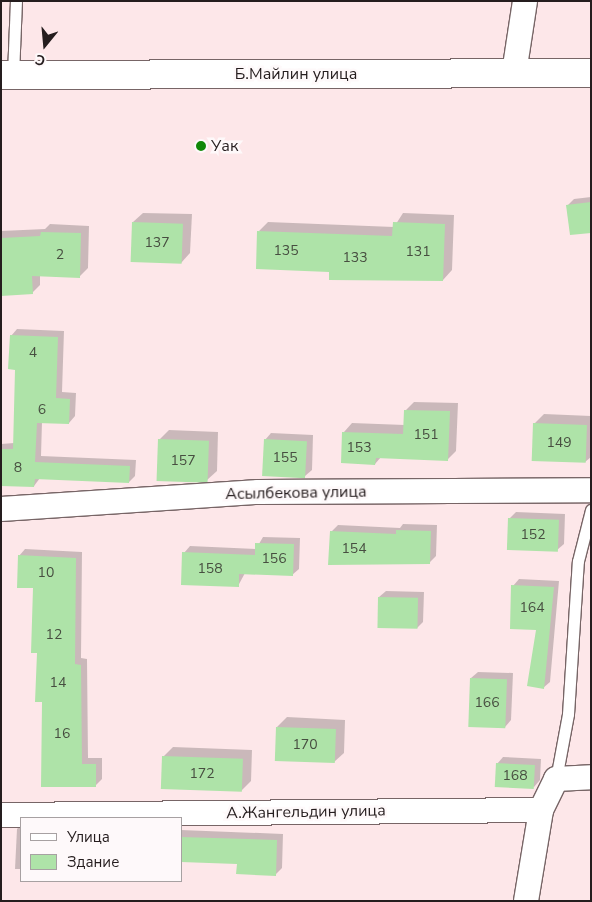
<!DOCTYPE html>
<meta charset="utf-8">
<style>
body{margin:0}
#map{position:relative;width:592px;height:902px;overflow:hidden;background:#fde7e9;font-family:"Nunito Sans",sans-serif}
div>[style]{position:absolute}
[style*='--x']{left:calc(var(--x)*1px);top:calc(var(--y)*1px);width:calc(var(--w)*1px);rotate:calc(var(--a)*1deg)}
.shadow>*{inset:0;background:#0003}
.building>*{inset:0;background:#aee3a8;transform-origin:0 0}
.roads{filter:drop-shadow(1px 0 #776566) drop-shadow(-1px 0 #776566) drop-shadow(0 1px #776566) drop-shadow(0 -1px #776566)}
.lane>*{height:11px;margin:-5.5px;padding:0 5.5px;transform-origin:5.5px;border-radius:5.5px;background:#fff}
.street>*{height:24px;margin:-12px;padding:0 12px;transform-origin:12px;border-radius:12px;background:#fff}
.secondary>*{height:28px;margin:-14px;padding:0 14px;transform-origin:14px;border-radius:14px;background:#fff}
.dots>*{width:14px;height:14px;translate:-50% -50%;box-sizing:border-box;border:2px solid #fef9fa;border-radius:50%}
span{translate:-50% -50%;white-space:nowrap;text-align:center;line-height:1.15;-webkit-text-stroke:5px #fef9fa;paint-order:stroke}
.number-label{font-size:14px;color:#474e40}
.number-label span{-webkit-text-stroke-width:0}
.street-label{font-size:16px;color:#251d1e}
.poi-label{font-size:16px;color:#251d1e}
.left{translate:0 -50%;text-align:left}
.frame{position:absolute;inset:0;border:2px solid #251d1e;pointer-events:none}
.legend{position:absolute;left:20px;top:817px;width:162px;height:65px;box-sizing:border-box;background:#fef9fa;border:1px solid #a7a1a2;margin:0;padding:6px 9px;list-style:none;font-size:15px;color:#251d1e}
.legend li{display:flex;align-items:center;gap:10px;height:25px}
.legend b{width:25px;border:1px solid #a7a1a2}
.north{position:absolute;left:20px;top:20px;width:50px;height:50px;-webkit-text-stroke:4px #fef9fa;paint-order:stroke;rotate:197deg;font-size:14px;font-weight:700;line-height:20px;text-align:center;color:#251d1e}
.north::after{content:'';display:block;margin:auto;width:18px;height:22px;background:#251d1e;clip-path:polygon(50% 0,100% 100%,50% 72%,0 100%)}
</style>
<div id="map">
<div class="shadow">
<div style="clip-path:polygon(591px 197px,591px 231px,567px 206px,574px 199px)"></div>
<div style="clip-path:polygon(143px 213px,192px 214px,190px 253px,181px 263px,133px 222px)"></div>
<div style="clip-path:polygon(403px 213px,454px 215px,452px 270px,443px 280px,331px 271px,259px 231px,268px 222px,394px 227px)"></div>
<div style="clip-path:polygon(50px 224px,89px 226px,88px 268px,79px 277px,40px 275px,40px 285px,32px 293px,1px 295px,1px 231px,45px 229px)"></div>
<div style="clip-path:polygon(17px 329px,64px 331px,62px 392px,76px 393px,75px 416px,69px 423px,42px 422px,41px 456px,136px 460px,135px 476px,129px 482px,40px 478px,34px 486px,1px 485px,1px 444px,14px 443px,17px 369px,11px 336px)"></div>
<div style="clip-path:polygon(414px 402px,458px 403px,456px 451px,447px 460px,381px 457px,375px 464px,342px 462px,344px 432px,352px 423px,405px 425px,406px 410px)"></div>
<div style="clip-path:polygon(544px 414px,591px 416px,591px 457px,585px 462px,534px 424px)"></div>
<div style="clip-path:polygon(169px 430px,218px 432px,217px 471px,207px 480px,159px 440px)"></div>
<div style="clip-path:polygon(271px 433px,313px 435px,312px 470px,305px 476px,265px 440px)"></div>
<div style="clip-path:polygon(516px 512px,565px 514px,564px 544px,557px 550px,509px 519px)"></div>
<div style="clip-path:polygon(403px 524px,437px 525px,436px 556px,429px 563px,331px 532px,338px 525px,400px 528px)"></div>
<div style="clip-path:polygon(263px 537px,300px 538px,299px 569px,292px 575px,245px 573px,238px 586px,184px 553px,190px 546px,256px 549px)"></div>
<div style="clip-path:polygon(25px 549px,82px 552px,81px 658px,87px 659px,88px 758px,102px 758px,102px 779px,96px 785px,42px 786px,43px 701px,34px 587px,19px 556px)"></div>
<div style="clip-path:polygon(519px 579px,559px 581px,550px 682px,543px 688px,537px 629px,513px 586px)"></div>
<div style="clip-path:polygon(386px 591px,424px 592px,423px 622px,417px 628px,379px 597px)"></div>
<div style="clip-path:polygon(478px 672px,513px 673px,511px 720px,505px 727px,471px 678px)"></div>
<div style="clip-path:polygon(287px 717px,345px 720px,344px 753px,334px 762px,277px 727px)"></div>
<div style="clip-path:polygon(173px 747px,252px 750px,251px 781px,241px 791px,163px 757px)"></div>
<div style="clip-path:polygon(503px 757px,541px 759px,540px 780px,534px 787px,497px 764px)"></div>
<div style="clip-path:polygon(21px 825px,21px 869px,15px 869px,17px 829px)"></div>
<div style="clip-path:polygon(181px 830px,283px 834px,282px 868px,275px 875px,238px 863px,181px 860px)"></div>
</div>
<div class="building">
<div style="clip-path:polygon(591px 202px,591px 233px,570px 235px,566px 205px)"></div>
<div style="left:132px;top:222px;width:51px;height:40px;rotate:2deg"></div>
<div style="clip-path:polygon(393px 222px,445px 224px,443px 281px,329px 280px,329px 272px,256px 269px,257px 231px,392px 236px)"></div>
<div style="clip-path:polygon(41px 232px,81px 233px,80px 278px,32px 276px,33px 294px,1px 296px,1px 238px,40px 236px)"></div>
<div style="clip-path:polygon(10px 335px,58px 337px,56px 398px,70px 399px,69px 424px,37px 423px,35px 462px,130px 466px,129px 483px,35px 479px,34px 487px,1px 486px,1px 449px,13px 449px,15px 370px,8px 369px)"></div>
<div style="clip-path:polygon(404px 410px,450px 411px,448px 461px,376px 458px,375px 465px,341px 463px,342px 432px,403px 434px)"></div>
<div style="left:533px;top:423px;width:54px;height:38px;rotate:2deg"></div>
<div style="left:158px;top:439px;width:51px;height:42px;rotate:2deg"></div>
<div style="left:264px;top:439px;width:43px;height:37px;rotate:3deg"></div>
<div style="left:508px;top:518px;width:51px;height:32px;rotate:2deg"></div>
<div style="clip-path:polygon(396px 530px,431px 531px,430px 564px,328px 565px,330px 531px,396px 534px)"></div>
<div style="clip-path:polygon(255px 543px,294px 544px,293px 576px,239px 574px,239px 587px,181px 585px,182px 552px,255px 555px)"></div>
<div style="clip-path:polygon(18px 555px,76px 558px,75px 664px,81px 665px,82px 764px,96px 764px,96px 787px,41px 787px,42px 702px,35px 702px,37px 653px,31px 653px,33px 588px,17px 588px)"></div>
<div style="clip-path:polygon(511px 585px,554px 587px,544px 689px,527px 686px,536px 630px,510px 629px)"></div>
<div style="left:378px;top:597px;width:40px;height:31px;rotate:1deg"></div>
<div style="left:470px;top:678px;width:37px;height:49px;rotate:2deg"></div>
<div style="left:276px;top:727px;width:60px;height:34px;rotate:2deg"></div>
<div style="left:162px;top:756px;width:81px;height:33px;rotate:2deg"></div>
<div style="left:496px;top:763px;width:39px;height:24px;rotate:3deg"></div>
<div style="clip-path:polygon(181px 837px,277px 840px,276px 876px,236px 874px,237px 864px,181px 862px)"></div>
</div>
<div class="roads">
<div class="lane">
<div style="--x:13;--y:75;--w:74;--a:-87.7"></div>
<div style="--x:556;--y:779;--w:66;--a:-79.5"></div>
<div style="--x:568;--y:714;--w:153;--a:-86.3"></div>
<div style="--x:578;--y:561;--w:53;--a:-75.7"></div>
</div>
<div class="street">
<div style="--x:514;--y:73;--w:73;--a:-81.3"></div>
<div style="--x:1;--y:509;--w:258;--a:-3.8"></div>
<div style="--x:258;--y:492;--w:333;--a:-0.3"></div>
<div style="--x:1;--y:815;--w:540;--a:-0.53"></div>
<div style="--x:541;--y:810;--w:34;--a:-64"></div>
<div style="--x:556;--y:779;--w:35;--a:-3"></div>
<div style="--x:526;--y:901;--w:92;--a:-80.6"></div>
</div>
<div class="secondary">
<div style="--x:1;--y:75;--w:590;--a:-0.19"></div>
</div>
</div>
<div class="dots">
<div style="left:201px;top:146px;background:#118808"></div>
</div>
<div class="number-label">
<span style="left:157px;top:243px">137</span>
<span style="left:286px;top:251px">135</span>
<span style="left:418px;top:252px">131</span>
<span style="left:60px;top:255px">2</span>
<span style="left:355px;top:258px">133</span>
<span style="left:33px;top:353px">4</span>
<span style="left:42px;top:410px">6</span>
<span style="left:426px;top:435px">151</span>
<span style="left:559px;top:443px">149</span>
<span style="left:359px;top:448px">153</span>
<span style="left:285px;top:458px">155</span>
<span style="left:183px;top:461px">157</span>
<span style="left:18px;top:468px">8</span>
<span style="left:533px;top:535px">152</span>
<span style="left:354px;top:549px">154</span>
<span style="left:274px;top:559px">156</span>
<span style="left:210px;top:569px">158</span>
<span style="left:46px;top:573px">10</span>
<span style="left:532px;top:608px">164</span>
<span style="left:54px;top:635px">12</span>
<span style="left:58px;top:683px">14</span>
<span style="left:487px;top:703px">166</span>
<span style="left:62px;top:734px">16</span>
<span style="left:305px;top:745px">170</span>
<span style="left:202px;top:774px">172</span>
<span style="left:515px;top:776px">168</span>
</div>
<div class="street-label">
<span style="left:296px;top:74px">Б.Майлин улица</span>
<span style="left:296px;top:493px;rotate:-1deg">Асылбекова улица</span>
<span style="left:306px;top:812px;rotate:-1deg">А.Жангельдин улица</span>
</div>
<div class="poi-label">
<span class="left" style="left:211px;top:146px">Уак</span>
</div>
<div class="frame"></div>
<ul class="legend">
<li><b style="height:6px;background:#fff"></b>Улица</li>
<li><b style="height:14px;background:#aee3a8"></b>Здание</li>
</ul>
<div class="north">С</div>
</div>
